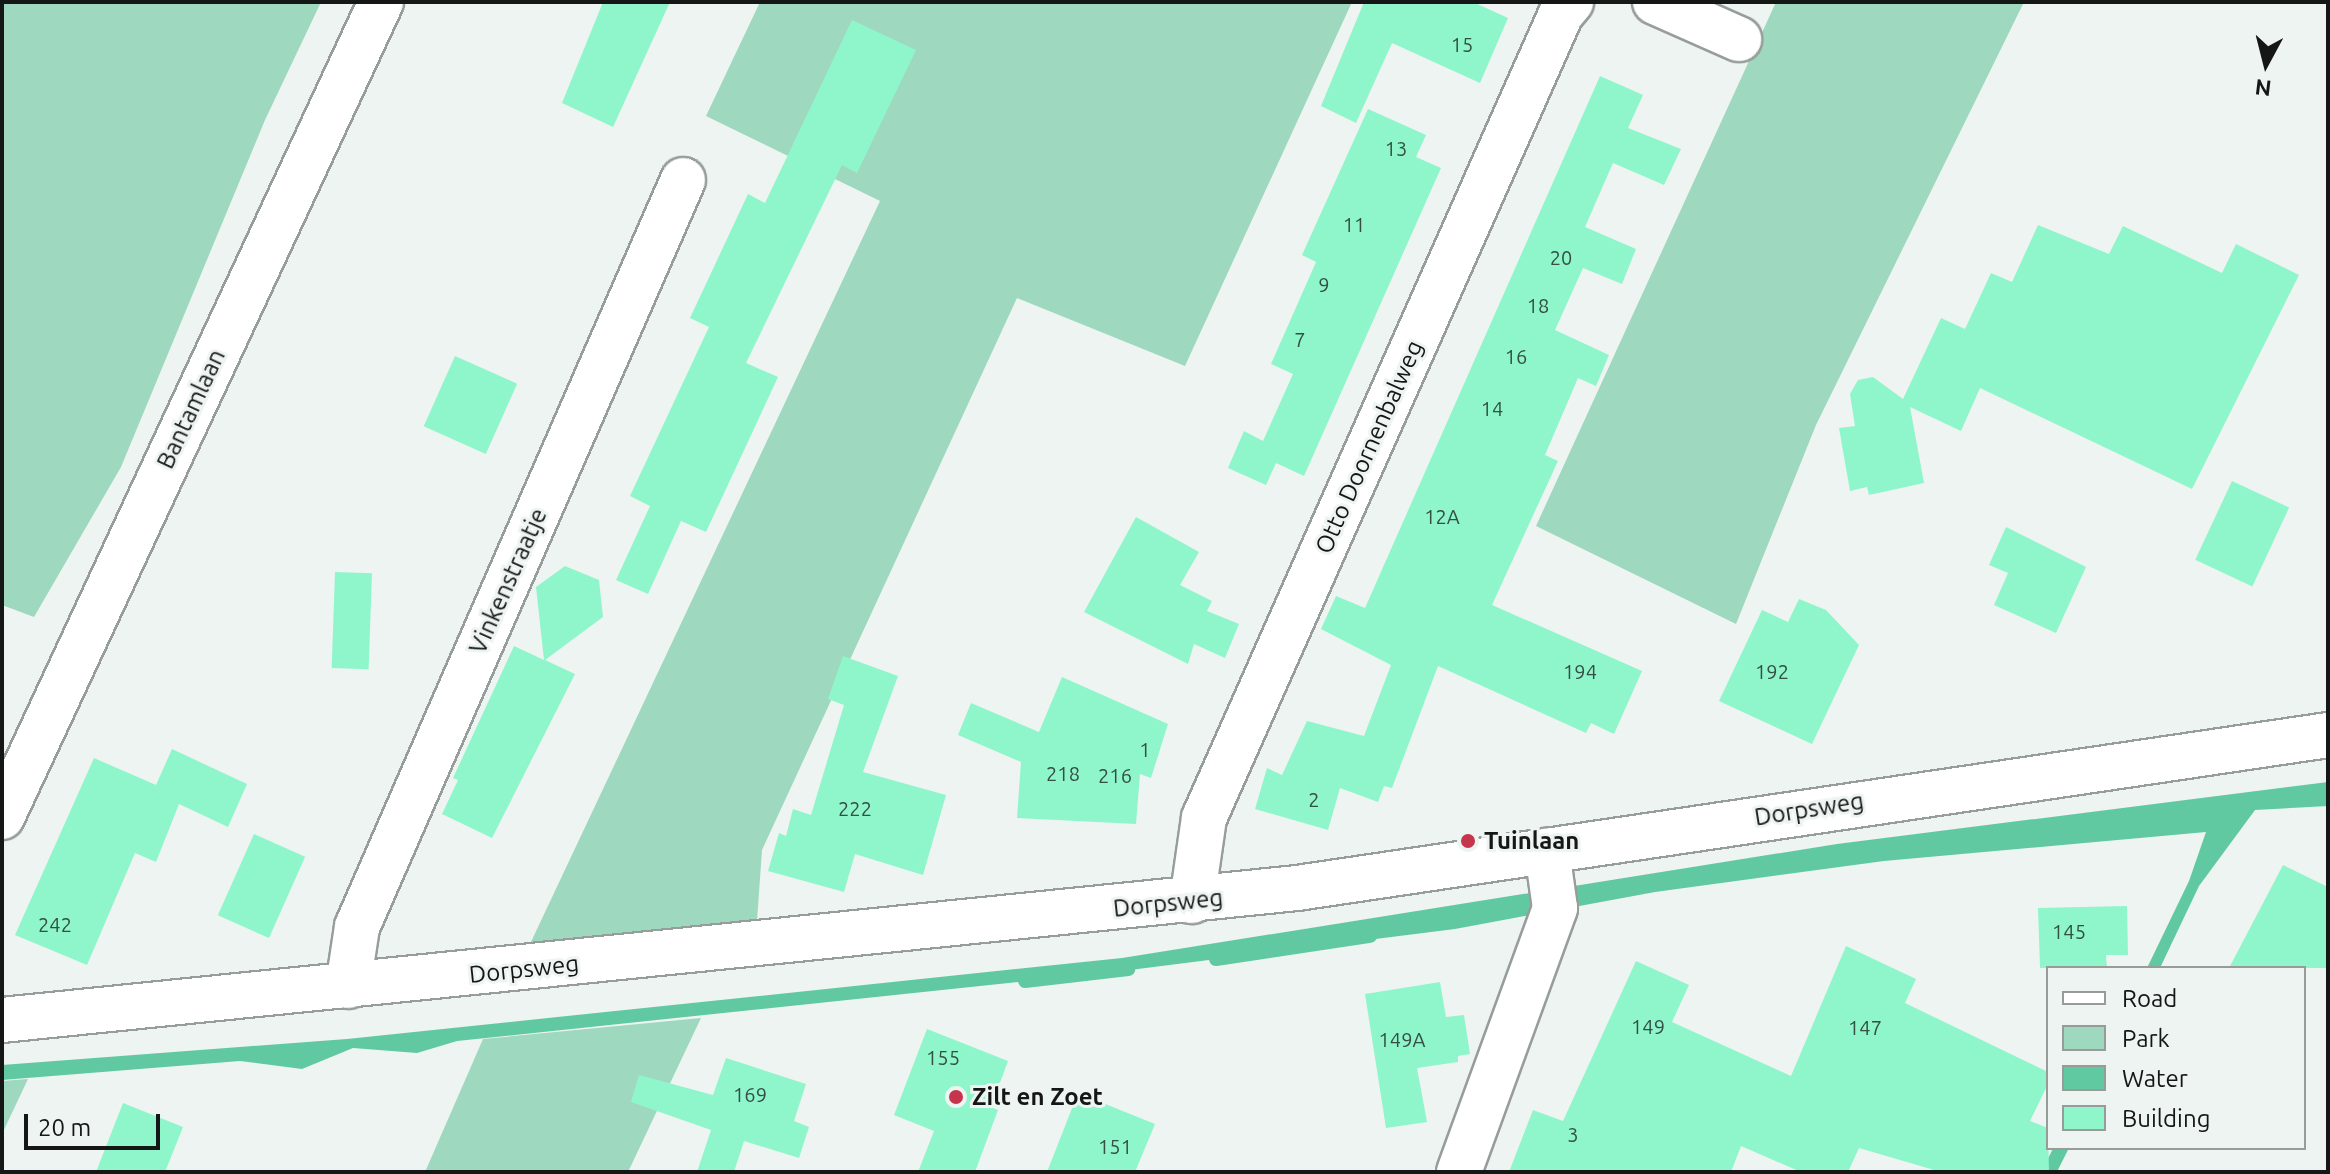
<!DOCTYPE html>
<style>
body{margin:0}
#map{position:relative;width:2330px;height:1174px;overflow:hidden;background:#eef4f1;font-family:Ubuntu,sans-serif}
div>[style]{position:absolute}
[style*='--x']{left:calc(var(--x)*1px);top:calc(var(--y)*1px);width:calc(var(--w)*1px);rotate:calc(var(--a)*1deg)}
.green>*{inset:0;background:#9ed8bf}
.water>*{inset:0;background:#61c9a1}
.stream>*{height:14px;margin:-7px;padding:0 7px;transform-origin:7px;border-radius:7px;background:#61c9a1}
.building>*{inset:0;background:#8ff6cc;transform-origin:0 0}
.roads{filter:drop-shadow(2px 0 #979d9a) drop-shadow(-2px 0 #979d9a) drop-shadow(0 2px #979d9a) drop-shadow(0 -2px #979d9a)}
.minor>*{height:44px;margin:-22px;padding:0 22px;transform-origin:22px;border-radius:22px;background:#fff}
.dots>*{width:22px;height:22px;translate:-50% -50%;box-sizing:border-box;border:4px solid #eef4f1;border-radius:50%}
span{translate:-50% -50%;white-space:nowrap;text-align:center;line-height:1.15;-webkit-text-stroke:6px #eef4f1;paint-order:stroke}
.number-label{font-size:20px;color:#344f44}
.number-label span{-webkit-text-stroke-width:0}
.street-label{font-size:24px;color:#151716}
.poi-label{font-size:24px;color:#151716;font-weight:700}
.left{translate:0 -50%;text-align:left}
.frame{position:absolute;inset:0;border:4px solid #151716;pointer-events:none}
.legend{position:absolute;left:2046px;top:966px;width:260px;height:184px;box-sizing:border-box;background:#eef4f1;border:2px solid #979c99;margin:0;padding:10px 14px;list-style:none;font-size:24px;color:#151716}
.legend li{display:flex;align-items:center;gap:16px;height:40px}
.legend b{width:40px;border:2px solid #979c99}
.north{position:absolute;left:2226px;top:24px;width:80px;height:80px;-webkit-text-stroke:6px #eef4f1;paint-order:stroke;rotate:187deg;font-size:22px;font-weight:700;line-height:32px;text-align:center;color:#151716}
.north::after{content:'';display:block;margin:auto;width:28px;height:36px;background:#151716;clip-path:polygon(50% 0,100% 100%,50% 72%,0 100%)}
.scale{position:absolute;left:24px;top:1114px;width:136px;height:36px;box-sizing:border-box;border:4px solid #151716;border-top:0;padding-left:10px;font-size:24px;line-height:28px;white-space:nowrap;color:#151716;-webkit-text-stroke:6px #eef4f1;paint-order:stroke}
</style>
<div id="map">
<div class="green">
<div style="clip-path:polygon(2px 2px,321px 2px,265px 120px,121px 467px,34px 617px,2px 605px)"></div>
<div style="clip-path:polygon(760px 2px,1352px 2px,1185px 366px,1017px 298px,762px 850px,757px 921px,530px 944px,880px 201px,706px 116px)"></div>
<div style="clip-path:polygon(1776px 2px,2024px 2px,1816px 425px,1736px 624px,1536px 526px)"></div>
<div style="clip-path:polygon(701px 1018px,628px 1172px,425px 1172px,483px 1039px)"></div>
<div style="clip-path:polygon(28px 1079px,2px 1134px,2px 1081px)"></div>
</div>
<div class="water">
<div style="clip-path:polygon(2328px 782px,2328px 806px,2255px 810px,2199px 886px,2160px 968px,2147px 968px,2189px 881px,2206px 832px,1884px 861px,1655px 892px,1455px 929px,1122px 971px,457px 1041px,417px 1053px,353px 1048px,302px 1069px,240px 1061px,2px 1080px,2px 1065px,347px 1039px,1122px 958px,1837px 844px)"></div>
</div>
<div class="stream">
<div style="--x:1216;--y:959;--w:156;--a:-8.5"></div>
<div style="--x:1025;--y:981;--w:104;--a:-6.6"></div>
<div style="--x:2049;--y:1172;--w:27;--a:-63"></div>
</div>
<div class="building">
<div style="clip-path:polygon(603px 2px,670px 2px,613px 127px,562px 103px)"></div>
<div style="clip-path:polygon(1364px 2px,1473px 2px,1508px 18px,1480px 83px,1392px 43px,1356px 123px,1321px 106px)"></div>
<div style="clip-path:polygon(852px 20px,916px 50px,857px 173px,842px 165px,746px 363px,778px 377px,706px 532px,681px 521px,648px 594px,616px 580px,650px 506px,630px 496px,709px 327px,690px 318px,748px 194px,765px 203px)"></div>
<div style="clip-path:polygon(1600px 76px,1643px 95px,1628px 128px,1681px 149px,1664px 185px,1613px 163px,1585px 227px,1636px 249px,1622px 284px,1583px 268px,1555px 330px,1609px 355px,1596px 386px,1578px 378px,1545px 455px,1558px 461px,1492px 605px,1642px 671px,1614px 734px,1591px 723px,1586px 733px,1438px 666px,1392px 788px,1384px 786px,1378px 802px,1340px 788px,1328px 830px,1255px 809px,1267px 768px,1282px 775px,1307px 721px,1364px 736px,1391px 665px,1321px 629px,1336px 596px,1365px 608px)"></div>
<div style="clip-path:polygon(1368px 109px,1426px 135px,1416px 157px,1441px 168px,1304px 476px,1276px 463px,1266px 485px,1228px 468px,1244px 431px,1263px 441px,1293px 374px,1271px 364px,1316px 262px,1302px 255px)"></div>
<div style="clip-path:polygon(2038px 225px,2109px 254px,2123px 226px,2222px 273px,2236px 244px,2299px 275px,2192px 489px,1980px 388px,1961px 431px,1910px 407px,1924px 483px,1869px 495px,1867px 487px,1850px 491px,1839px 428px,1855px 426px,1850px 394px,1858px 380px,1873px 377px,1903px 399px,1941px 318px,1965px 329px,1991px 273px,2012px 282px)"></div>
<div style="left:455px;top:356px;width:68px;height:77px;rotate:24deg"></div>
<div style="left:2232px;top:481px;width:63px;height:87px;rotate:25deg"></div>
<div style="clip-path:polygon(1136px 517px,1199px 552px,1180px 585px,1212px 601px,1207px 611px,1239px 624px,1225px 658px,1194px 644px,1188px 664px,1084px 612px)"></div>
<div style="clip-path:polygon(2006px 527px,2086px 567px,2056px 633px,1994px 605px,2008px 573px,1989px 565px)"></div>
<div style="clip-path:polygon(565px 566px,599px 580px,603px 617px,545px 660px,575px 674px,492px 838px,442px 814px,458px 780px,453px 778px,514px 646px,544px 660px,536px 587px)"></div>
<div style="left:335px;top:572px;width:37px;height:96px;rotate:2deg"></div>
<div style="clip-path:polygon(1799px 599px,1826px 610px,1859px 645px,1812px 744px,1719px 701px,1762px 610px,1788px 622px)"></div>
<div style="clip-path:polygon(843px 656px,898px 676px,863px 772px,946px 795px,923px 875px,855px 854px,844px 892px,768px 871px,779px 833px,786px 836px,793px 809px,811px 815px,844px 705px,828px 699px)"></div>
<div style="clip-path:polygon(1062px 677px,1168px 724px,1151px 778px,1140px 774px,1136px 824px,1017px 818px,1021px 762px,958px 735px,971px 703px,1039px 732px)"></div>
<div style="clip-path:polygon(172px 749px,247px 784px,228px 827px,179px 804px,156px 862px,135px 853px,87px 965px,15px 935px,94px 758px,156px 785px)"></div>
<div style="left:254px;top:834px;width:56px;height:89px;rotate:24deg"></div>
<div style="clip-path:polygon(2283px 865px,2328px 887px,2328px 968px,2229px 968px)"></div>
<div style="clip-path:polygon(2127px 906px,2128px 955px,2106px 955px,2107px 968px,2040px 968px,2038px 908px)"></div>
<div style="clip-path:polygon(1846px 946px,1916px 979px,1905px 1003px,2048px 1072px,2048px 1084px,2030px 1121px,2048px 1128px,2049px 1172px,1941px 1172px,1859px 1148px,1848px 1172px,1801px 1172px,1741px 1146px,1731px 1172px,1509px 1172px,1533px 1110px,1563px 1121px,1636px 961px,1689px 985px,1672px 1022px,1791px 1076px)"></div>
<div style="clip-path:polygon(1440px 982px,1446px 1017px,1464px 1015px,1470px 1054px,1458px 1056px,1458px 1062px,1417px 1068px,1427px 1122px,1386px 1128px,1365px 994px)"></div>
<div style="clip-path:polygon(927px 1029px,1008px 1061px,991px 1107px,998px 1110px,975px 1172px,918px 1172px,934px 1131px,894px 1115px)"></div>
<div style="clip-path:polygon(726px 1058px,806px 1084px,794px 1121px,809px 1127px,799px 1158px,744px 1141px,734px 1172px,697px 1172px,711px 1130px,631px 1102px,639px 1075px,713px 1095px)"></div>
<div style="clip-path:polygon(1078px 1093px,1155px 1124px,1135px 1172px,1047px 1172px)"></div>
<div style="clip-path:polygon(123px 1103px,183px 1127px,165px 1172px,96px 1172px)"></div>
</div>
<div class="roads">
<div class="minor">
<div style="--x:1655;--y:2;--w:92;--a:23.8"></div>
<div style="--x:2;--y:817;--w:899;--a:-65.06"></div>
<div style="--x:1192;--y:901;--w:84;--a:-81.8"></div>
<div style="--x:1204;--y:818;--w:880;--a:-66.06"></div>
<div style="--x:1561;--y:14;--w:16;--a:-50"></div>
<div style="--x:348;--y:986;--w:60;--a:-81.3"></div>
<div style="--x:357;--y:927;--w:815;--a:-66.42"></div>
<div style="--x:2;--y:1020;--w:1302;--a:-5.82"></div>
<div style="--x:1297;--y:888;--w:1042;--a:-8.44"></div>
<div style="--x:1459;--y:1172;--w:281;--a:-70"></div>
<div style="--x:1555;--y:908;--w:58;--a:-98"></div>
</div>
</div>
<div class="dots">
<div style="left:1468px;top:841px;background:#c5354d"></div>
<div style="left:956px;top:1097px;background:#c5354d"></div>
</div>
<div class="number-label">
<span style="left:1462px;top:44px">15</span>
<span style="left:1396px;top:148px">13</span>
<span style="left:1354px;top:224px">11</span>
<span style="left:1561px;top:257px">20</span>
<span style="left:1324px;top:284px">9</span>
<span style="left:1538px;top:305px">18</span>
<span style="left:1300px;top:339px">7</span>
<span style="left:1516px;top:356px">16</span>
<span style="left:1492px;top:408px">14</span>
<span style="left:1442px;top:516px">12A</span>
<span style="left:1580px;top:671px">194</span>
<span style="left:1772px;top:671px">192</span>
<span style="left:1145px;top:749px">1</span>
<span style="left:1063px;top:773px">218</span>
<span style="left:1115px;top:775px">216</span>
<span style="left:1314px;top:799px">2</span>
<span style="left:855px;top:808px">222</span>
<span style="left:55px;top:924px">242</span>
<span style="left:2069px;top:931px">145</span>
<span style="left:1648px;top:1026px">149</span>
<span style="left:1865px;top:1027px">147</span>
<span style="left:1402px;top:1039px">149A</span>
<span style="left:943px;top:1057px">155</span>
<span style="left:750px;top:1094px">169</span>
<span style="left:1573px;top:1134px">3</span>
<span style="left:1115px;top:1146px">151</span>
</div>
<div class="street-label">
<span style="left:191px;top:409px;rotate:-65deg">Bantamlaan</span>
<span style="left:1369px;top:447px;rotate:-66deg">Otto Doornenbalweg</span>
<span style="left:508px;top:581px;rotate:-66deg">Vinkenstraatje</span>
<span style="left:1809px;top:809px;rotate:-9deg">Dorpsweg</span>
<span style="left:1168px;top:903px;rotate:-6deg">Dorpsweg</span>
<span style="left:524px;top:969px;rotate:-6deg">Dorpsweg</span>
</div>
<div class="poi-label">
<span class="left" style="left:1484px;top:841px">Tuinlaan</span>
<span class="left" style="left:972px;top:1097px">Zilt en Zoet</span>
</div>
<div class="frame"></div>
<ul class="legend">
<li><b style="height:10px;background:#fff"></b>Road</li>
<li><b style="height:22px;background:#9ed8bf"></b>Park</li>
<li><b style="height:22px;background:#61c9a1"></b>Water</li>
<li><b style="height:22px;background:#8ff6cc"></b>Building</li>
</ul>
<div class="north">N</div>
<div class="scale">20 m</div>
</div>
